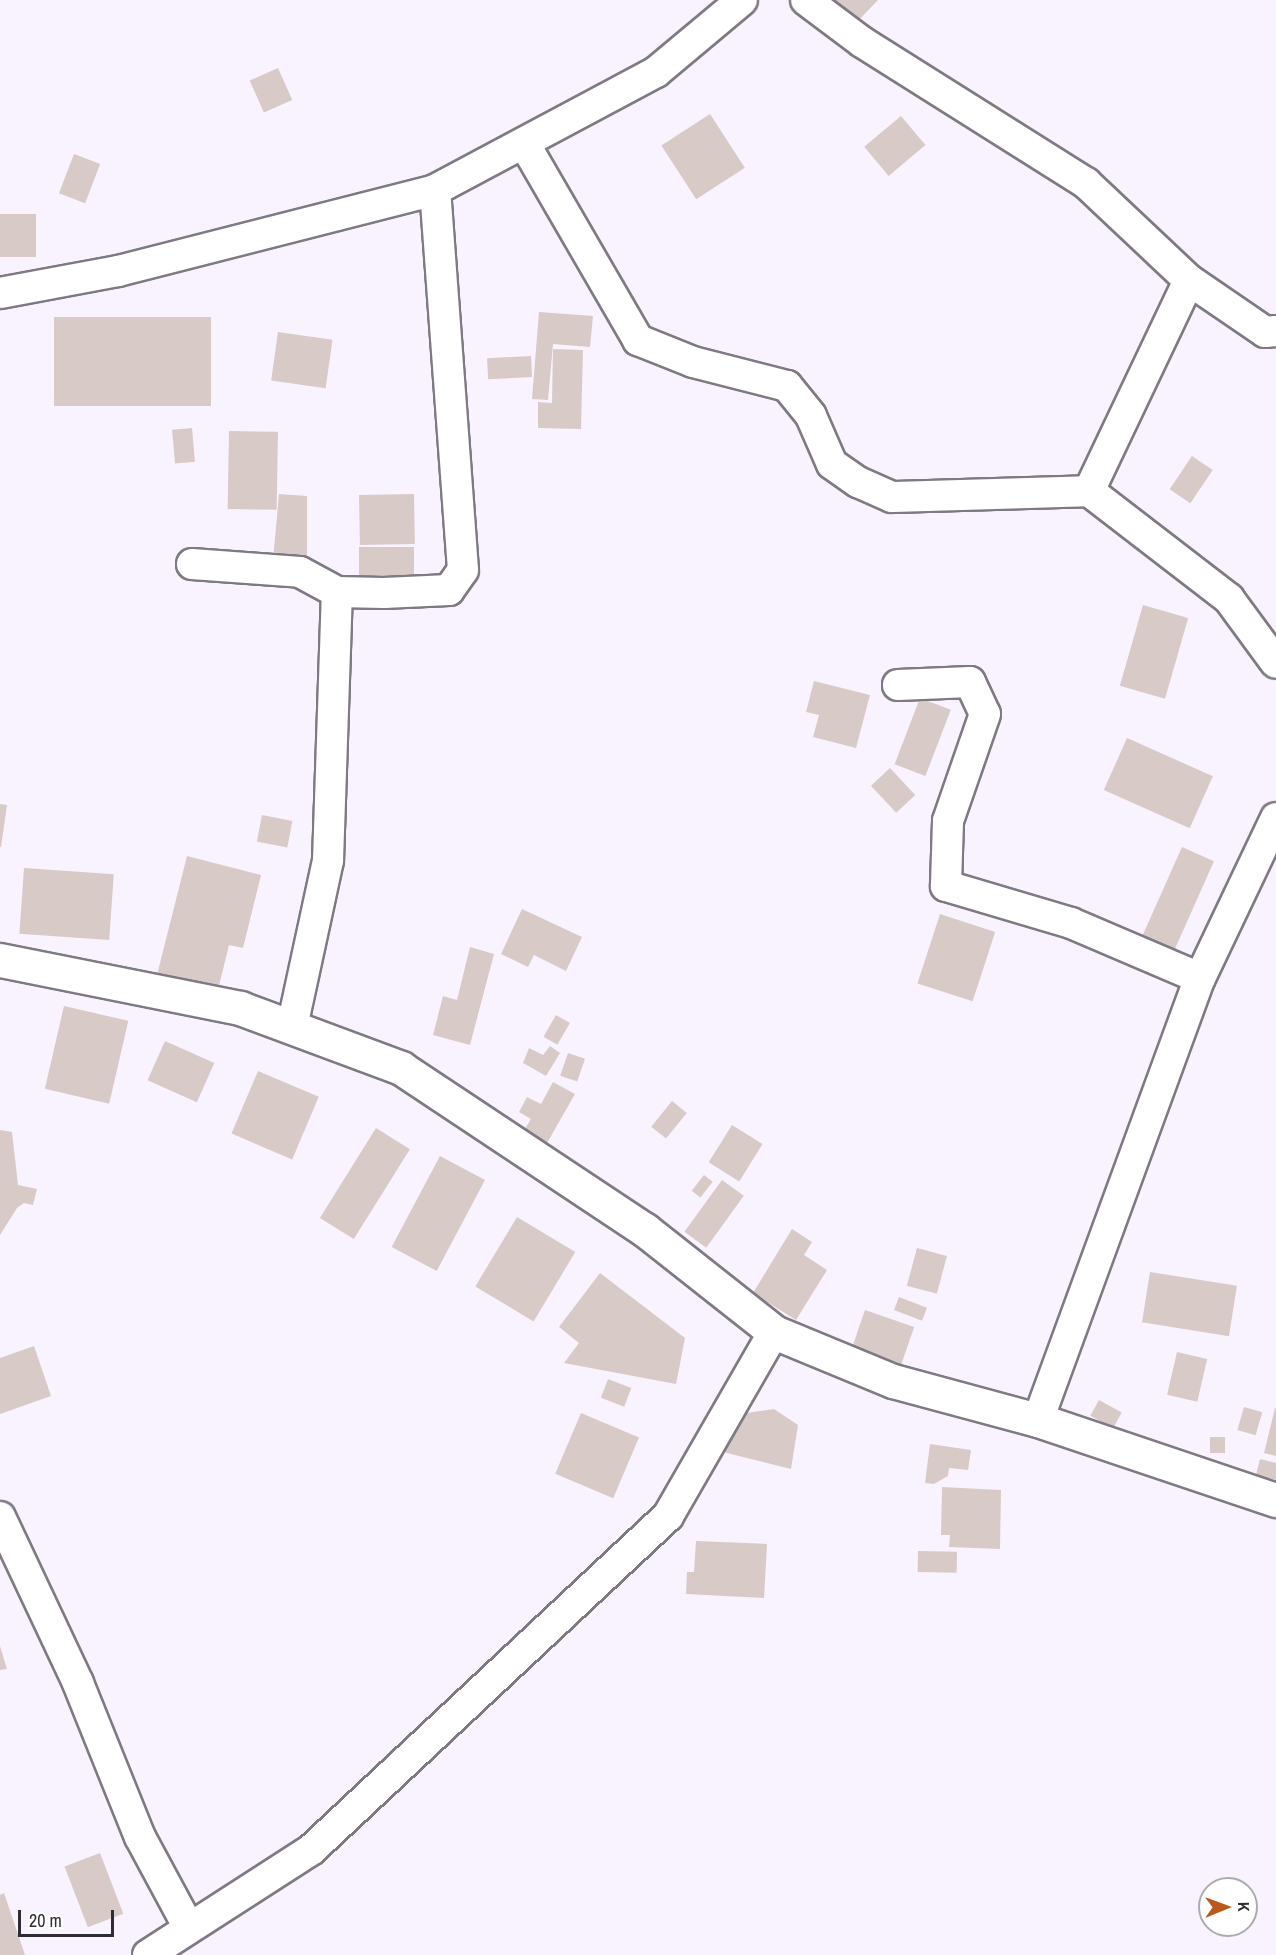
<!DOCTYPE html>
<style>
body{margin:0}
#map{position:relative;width:1276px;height:1955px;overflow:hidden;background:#f9f3ff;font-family:"Archivo Narrow",sans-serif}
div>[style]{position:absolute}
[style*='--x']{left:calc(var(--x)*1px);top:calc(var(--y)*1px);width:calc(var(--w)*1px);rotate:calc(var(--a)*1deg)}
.building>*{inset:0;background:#d8cac7;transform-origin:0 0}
.roads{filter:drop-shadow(2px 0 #7f7983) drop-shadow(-2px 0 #7f7983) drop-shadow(0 2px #7f7983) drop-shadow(0 -2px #7f7983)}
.minor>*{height:30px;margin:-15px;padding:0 15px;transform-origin:15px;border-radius:15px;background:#fff}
.tertiary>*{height:33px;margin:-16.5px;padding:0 16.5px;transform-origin:16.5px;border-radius:16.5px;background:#fff}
span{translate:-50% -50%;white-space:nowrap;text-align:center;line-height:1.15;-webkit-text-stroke:5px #fff;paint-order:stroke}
.north{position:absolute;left:1198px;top:1877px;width:60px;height:60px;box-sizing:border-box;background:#fff;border:2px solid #acabad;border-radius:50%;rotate:89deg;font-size:16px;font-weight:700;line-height:24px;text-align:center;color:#2f2d31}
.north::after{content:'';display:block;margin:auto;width:21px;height:27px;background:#ba591b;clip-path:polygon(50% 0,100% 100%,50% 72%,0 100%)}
.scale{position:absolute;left:18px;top:1910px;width:96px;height:27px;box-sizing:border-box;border:3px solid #2f2d31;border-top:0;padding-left:8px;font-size:18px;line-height:21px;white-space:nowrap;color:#2f2d31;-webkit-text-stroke:4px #fff;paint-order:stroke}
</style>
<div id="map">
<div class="building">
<div style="clip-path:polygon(831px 0,878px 0,856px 23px)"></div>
<div style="left:278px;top:68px;width:35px;height:31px;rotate:66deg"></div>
<div style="left:710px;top:114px;width:64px;height:58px;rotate:57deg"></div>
<div style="left:901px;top:116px;width:38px;height:48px;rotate:50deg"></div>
<div style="left:74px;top:154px;width:28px;height:42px;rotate:21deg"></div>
<div style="left:0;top:214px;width:36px;height:43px"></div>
<div style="clip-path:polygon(539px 312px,593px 316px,590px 347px,553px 344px,548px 400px,532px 399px)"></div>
<div style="left:54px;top:317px;width:157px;height:89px"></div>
<div style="left:278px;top:332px;width:55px;height:49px;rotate:8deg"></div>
<div style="clip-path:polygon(553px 349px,583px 350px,581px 429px,538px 428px,538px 402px,552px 403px)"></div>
<div style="left:531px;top:356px;width:21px;height:44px;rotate:87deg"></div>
<div style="left:192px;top:428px;width:34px;height:20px;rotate:85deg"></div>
<div style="left:229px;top:431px;width:49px;height:78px;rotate:1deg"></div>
<div style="left:1192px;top:456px;width:25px;height:40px;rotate:34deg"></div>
<div style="clip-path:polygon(279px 494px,307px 496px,307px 564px,273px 560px)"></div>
<div style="left:414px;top:494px;width:50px;height:55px;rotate:89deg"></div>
<div style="left:414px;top:547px;width:33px;height:55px;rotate:90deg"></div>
<div style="left:1143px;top:605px;width:47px;height:84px;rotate:16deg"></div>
<div style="clip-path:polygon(814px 681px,870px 695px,856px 748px,813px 737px,819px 715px,806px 712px)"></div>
<div style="left:920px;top:698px;width:33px;height:71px;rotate:21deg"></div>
<div style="left:1127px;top:738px;width:94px;height:57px;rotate:24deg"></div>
<div style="left:890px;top:768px;width:37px;height:26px;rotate:47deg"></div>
<div style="clip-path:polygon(0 804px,7px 805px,1px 847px,0 847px)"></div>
<div style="left:262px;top:815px;width:31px;height:27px;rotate:11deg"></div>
<div style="left:1182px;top:847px;width:35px;height:101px;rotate:24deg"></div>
<div style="clip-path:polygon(187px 856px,261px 875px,243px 948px,229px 945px,218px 990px,157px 975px)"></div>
<div style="left:24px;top:868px;width:90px;height:66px;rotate:4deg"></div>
<div style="clip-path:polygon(522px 909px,582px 937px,566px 971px,534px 955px,528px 967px,501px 954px)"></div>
<div style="left:940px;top:914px;width:58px;height:73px;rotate:18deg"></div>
<div style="clip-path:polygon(470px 947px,494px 954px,470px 1045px,433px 1035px,443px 996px,457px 1000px)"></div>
<div style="left:64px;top:1006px;width:66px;height:85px;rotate:13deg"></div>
<div style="left:556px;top:1015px;width:16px;height:25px;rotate:30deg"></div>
<div style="left:165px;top:1041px;width:54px;height:43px;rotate:24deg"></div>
<div style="clip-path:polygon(550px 1046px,560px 1053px,546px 1076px,523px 1063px,529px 1048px,543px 1055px)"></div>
<div style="left:568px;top:1053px;width:18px;height:24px;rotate:19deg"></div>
<div style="left:258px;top:1071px;width:66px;height:68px;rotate:23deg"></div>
<div style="clip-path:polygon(553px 1082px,575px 1094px,543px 1150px,520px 1137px,531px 1119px,519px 1112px,527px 1097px,541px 1104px)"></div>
<div style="left:672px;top:1101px;width:19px;height:33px;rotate:39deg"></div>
<div style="left:732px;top:1125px;width:36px;height:44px;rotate:32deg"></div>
<div style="left:376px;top:1128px;width:40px;height:106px;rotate:32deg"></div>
<div style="clip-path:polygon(0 1130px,12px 1132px,18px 1185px,37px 1189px,33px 1205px,24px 1203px,17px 1208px,0 1235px)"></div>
<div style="left:440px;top:1156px;width:51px;height:103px;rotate:28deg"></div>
<div style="left:704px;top:1175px;width:11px;height:20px;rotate:38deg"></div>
<div style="left:722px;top:1180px;width:27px;height:64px;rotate:36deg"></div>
<div style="left:517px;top:1217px;width:68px;height:81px;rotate:31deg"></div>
<div style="clip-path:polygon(792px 1229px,812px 1242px,804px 1255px,827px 1270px,796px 1320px,753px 1293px)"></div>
<div style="left:917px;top:1248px;width:31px;height:39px;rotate:15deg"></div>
<div style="left:1150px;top:1272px;width:88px;height:51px;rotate:9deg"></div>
<div style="clip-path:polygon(600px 1273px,685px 1338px,676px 1384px,564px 1363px,579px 1343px,559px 1327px)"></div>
<div style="left:899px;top:1297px;width:30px;height:14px;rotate:21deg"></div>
<div style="left:865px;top:1310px;width:52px;height:50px;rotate:19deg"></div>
<div style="clip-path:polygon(34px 1346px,51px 1396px,0 1414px,0 1358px)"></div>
<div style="left:1177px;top:1352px;width:31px;height:44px;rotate:13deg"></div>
<div style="left:608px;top:1379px;width:25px;height:20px;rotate:21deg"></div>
<div style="left:1099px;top:1400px;width:26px;height:18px;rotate:29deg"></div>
<div style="left:1244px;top:1407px;width:19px;height:24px;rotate:16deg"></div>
<div style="clip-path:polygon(1275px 1408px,1276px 1408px,1276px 1456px,1264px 1453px)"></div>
<div style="clip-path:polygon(774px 1409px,798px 1425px,791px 1469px,723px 1452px,740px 1414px)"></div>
<div style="left:581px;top:1413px;width:63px;height:66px;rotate:23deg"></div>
<div style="left:1210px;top:1437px;width:15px;height:16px"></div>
<div style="clip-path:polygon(930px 1444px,971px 1450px,968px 1470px,949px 1468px,948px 1476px,934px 1484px,925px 1483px)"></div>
<div style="clip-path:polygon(1260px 1459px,1276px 1463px,1276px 1480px,1256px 1475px)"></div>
<div style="clip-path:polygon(942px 1487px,1001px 1490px,1000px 1549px,949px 1547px,950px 1535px,941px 1535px)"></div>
<div style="clip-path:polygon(696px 1541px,767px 1544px,764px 1598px,686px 1594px,687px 1572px,694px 1572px)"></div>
<div style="left:918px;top:1551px;width:39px;height:21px;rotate:1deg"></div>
<div style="clip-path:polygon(0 1646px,7px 1669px,0 1670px)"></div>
<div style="left:100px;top:1853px;width:65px;height:38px;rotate:69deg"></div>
<div style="clip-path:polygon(4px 1893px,25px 1955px,0 1955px,0 1895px)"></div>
</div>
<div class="roads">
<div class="minor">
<div style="--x:806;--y:0;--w:70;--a:36.9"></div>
<div style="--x:862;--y:42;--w:265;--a:32.2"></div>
<div style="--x:1086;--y:183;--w:141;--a:43.3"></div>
<div style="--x:1189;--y:280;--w:92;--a:34.4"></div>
<div style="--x:1265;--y:332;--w:11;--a:-5"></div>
<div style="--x:524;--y:143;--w:228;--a:59.9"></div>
<div style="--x:638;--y:340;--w:59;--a:21.8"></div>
<div style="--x:693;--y:362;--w:97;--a:14.3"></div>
<div style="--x:787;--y:386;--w:38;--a:51"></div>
<div style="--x:811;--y:416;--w:52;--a:66.4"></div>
<div style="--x:832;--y:464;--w:32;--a:35"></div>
<div style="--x:858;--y:482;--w:37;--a:24"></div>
<div style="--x:892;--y:497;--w:197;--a:-1.7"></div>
<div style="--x:1089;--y:491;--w:177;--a:37.6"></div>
<div style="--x:1229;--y:599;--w:79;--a:53.7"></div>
<div style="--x:0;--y:293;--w:120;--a:-10.6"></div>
<div style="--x:118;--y:271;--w:327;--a:-14.3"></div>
<div style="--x:435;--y:190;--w:251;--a:-28.1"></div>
<div style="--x:656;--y:72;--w:112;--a:-39.9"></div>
<div style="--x:1089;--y:491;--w:233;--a:-64.6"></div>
<div style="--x:192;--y:564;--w:108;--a:4.2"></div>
<div style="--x:300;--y:572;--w:42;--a:28.4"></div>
<div style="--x:337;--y:592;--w:47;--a:1.2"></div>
<div style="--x:384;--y:593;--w:65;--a:-2.6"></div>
<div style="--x:449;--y:590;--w:24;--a:-55"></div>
<div style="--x:463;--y:570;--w:381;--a:-94.2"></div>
<div style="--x:898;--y:685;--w:72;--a:-2.4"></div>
<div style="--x:970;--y:682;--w:35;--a:65"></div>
<div style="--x:985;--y:714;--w:113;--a:109.1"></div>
<div style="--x:948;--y:821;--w:65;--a:91.8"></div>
<div style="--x:946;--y:886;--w:130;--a:16.5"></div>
<div style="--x:1071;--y:923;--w:140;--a:23.1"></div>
<div style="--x:292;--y:1027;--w:170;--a:-77.8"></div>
<div style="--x:328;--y:861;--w:269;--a:-88.1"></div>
<div style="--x:1038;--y:1420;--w:471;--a:-69.9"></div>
<div style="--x:1200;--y:978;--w:177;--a:-64.6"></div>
<div style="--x:0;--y:1517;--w:183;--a:64.8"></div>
<div style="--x:78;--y:1683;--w:166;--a:68.1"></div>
<div style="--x:140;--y:1837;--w:103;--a:61.7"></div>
<div style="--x:148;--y:1955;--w:194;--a:-32.8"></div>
<div style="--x:311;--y:1850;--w:489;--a:-43.1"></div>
<div style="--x:668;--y:1516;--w:212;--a:-60.1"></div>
</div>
<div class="tertiary">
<div style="--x:0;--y:960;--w:245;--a:11.3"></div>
<div style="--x:240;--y:1008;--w:172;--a:20.4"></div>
<div style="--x:401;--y:1068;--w:293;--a:33.6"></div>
<div style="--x:645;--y:1230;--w:164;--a:38.3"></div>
<div style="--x:774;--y:1332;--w:129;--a:22.4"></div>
<div style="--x:893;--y:1381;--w:150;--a:15.1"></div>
<div style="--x:1038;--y:1420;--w:251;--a:18.6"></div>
</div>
</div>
<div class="north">K</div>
<div class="scale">20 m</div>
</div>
